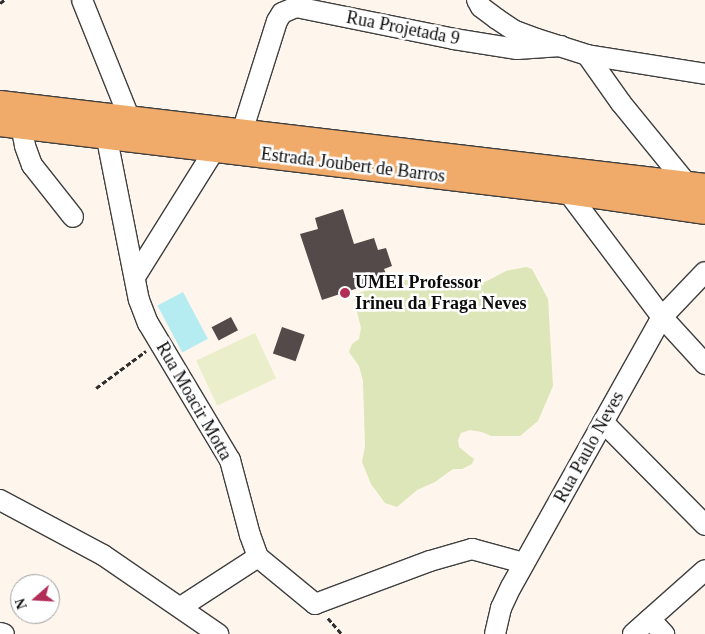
<!DOCTYPE html>
<style>
body{margin:0}
#map{position:relative;width:705px;height:634px;overflow:hidden;background:#fef6ec;font-family:Georgia,serif}
div>[style]{position:absolute}
[style*='--x']{left:calc(var(--x)*1px);top:calc(var(--y)*1px);width:calc(var(--w)*1px);rotate:calc(var(--a)*1deg)}
.green>*{inset:0;background:#dde6b8}
.pitch>*{inset:0;background:#ebeeca;transform-origin:0 0}
.water>*{inset:0;background:#b4ecf2;transform-origin:0 0}
.building>*{inset:0;background:#544a49;transform-origin:0 0}
.path>*{height:2.5px;margin-top:-1.25px;transform-origin:0;background:repeating-linear-gradient(90deg,#2e2e2e 0 5px,transparent 0 7.5px)}
.roads{filter:drop-shadow(1px 0 #3f3f3f) drop-shadow(-1px 0 #3f3f3f) drop-shadow(0 1px #3f3f3f) drop-shadow(0 -1px #3f3f3f)}
.minor>*{height:20px;margin:-10px;padding:0 10px;transform-origin:10px;border-radius:10px;background:#fff}
.major>*{height:26px;margin:-13px;padding:0 13px;transform-origin:13px;border-radius:13px;background:#f0aa6a}
.dots>*{width:14px;height:14px;translate:-50% -50%;box-sizing:border-box;border:2px solid #fff;border-radius:50%}
span{translate:-50% -50%;white-space:nowrap;text-align:center;line-height:1.15;-webkit-text-stroke:5px #fff;paint-order:stroke}
.street-label{font-size:18px;color:#0c0c0c}
.poi-label{font-size:18px;color:#0c0c0c;font-weight:700}
.left{translate:0 -50%;text-align:left}
.north{position:absolute;left:10px;top:574px;width:50px;height:50px;box-sizing:border-box;background:#fff;border:1px solid #9e9e9e;border-radius:50%;rotate:251deg;font-size:14px;font-weight:700;line-height:20px;text-align:center;color:#0c0c0c}
.north::after{content:'';display:block;margin:auto;width:18px;height:22px;background:#b32d59;clip-path:polygon(50% 0,100% 100%,50% 72%,0 100%)}
</style>
<div id="map">
<div class="green">
<div style="clip-path:polygon(526px 267px,532px 269px,548px 299px,553px 386px,538px 421px,520px 436px,491px 436px,482px 432px,470px 430px,461px 433px,458px 440px,459px 447px,474px 459px,472px 464px,462px 469px,453px 469px,435px 482px,417px 490px,397px 507px,385px 503px,371px 484px,362px 462px,365px 446px,363px 381px,359px 366px,349px 352px,352px 344px,359px 339px,361px 328px,353px 295px,398px 280px,423px 280px,460px 286px,485px 282px,506px 271px)"></div>
</div>
<div class="pitch">
<div style="left:255px;top:333px;width:50px;height:65px;rotate:65deg"></div>
</div>
<div class="water">
<div style="left:183px;top:292px;width:53px;height:29px;rotate:62deg"></div>
</div>
<div class="building">
<div style="clip-path:polygon(343px 209px,354px 244px,374px 238px,378px 250px,386px 248px,392px 266px,384px 269px,388px 278px,322px 300px,300px 234px,318px 229px,315px 218px)"></div>
<div style="left:231px;top:317px;width:15px;height:22px;rotate:62deg"></div>
<div style="left:282px;top:327px;width:24px;height:28px;rotate:19deg"></div>
</div>
<div class="path">
<div style="--x:0;--y:3;--w:5;--a:-37"></div>
<div style="--x:96;--y:388;--w:62;--a:-36.5"></div>
<div style="--x:328;--y:618;--w:21;--a:49"></div>
</div>
<div class="roads">
<div class="minor">
<div style="--x:82;--y:0;--w:126;--a:68.1"></div>
<div style="--x:477;--y:0;--w:8;--a:60"></div>
<div style="--x:481;--y:7;--w:20;--a:37"></div>
<div style="--x:497;--y:19;--w:22;--a:34"></div>
<div style="--x:515;--y:31;--w:23;--a:20"></div>
<div style="--x:537;--y:39;--w:52;--a:17.7"></div>
<div style="--x:587;--y:55;--w:120;--a:9.1"></div>
<div style="--x:587;--y:55;--w:59;--a:54.7"></div>
<div style="--x:621;--y:103;--w:104;--a:50.8"></div>
<div style="--x:21;--y:125;--w:21;--a:79"></div>
<div style="--x:25;--y:146;--w:20;--a:70"></div>
<div style="--x:32;--y:165;--w:66;--a:51.7"></div>
<div style="--x:242;--y:132;--w:116;--a:-72.5"></div>
<div style="--x:277;--y:21;--w:9;--a:-58"></div>
<div style="--x:282;--y:13;--w:15;--a:-23"></div>
<div style="--x:296;--y:7;--w:161;--a:11.4"></div>
<div style="--x:454;--y:39;--w:64;--a:9"></div>
<div style="--x:517;--y:49;--w:44;--a:-3.9"></div>
<div style="--x:106;--y:134;--w:169;--a:78.8"></div>
<div style="--x:139;--y:300;--w:25;--a:69"></div>
<div style="--x:148;--y:323;--w:160;--a:59.1"></div>
<div style="--x:230;--y:460;--w:78;--a:75.1"></div>
<div style="--x:250;--y:535;--w:23;--a:70"></div>
<div style="--x:258;--y:557;--w:74;--a:39.5"></div>
<div style="--x:315;--y:604;--w:123;--a:-20.5"></div>
<div style="--x:430;--y:561;--w:44;--a:-15.9"></div>
<div style="--x:472;--y:549;--w:54;--a:15.1"></div>
<div style="--x:567;--y:191;--w:158;--a:53"></div>
<div style="--x:662;--y:317;--w:64;--a:47.5"></div>
<div style="--x:135;--y:277;--w:151;--a:-58"></div>
<div style="--x:603;--y:422;--w:145;--a:45.3"></div>
<div style="--x:0;--y:500;--w:117;--a:28.1"></div>
<div style="--x:103;--y:555;--w:140;--a:34.5"></div>
<div style="--x:181;--y:607;--w:92;--a:-33"></div>
<div style="--x:650;--y:619;--w:21;--a:47"></div>
<div style="--x:0;--y:633;--w:4;--a:14"></div>
<div style="--x:495;--y:634;--w:27;--a:-77"></div>
<div style="--x:501;--y:608;--w:23;--a:-65"></div>
<div style="--x:511;--y:587;--w:309;--a:-60.8"></div>
<div style="--x:662;--y:317;--w:62;--a:-46.3"></div>
<div style="--x:633;--y:634;--w:96;--a:-41.6"></div>
</div>
<div class="major">
<div style="--x:0;--y:104;--w:710;--a:6.71"></div>
<div style="--x:0;--y:123;--w:571;--a:6.84"></div>
<div style="--x:567;--y:191;--w:139;--a:8.2"></div>
</div>
</div>
<div class="dots">
<div style="left:345px;top:293px;background:#b32d59"></div>
</div>
<div class="street-label">
<span style="left:403px;top:28px;rotate:11deg">Rua Projetada 9</span>
<span style="left:353px;top:165px;rotate:7deg">Estrada Joubert de Barros</span>
<span style="left:194px;top:401px;rotate:60deg">Rua Moacir Motta</span>
<span style="left:589px;top:447px;rotate:-61deg">Rua Paulo Neves</span>
</div>
<div class="poi-label">
<span class="left" style="left:355px;top:293px">UMEI Professor<br>Irineu da Fraga Neves</span>
</div>
<div class="north">N</div>
</div>
